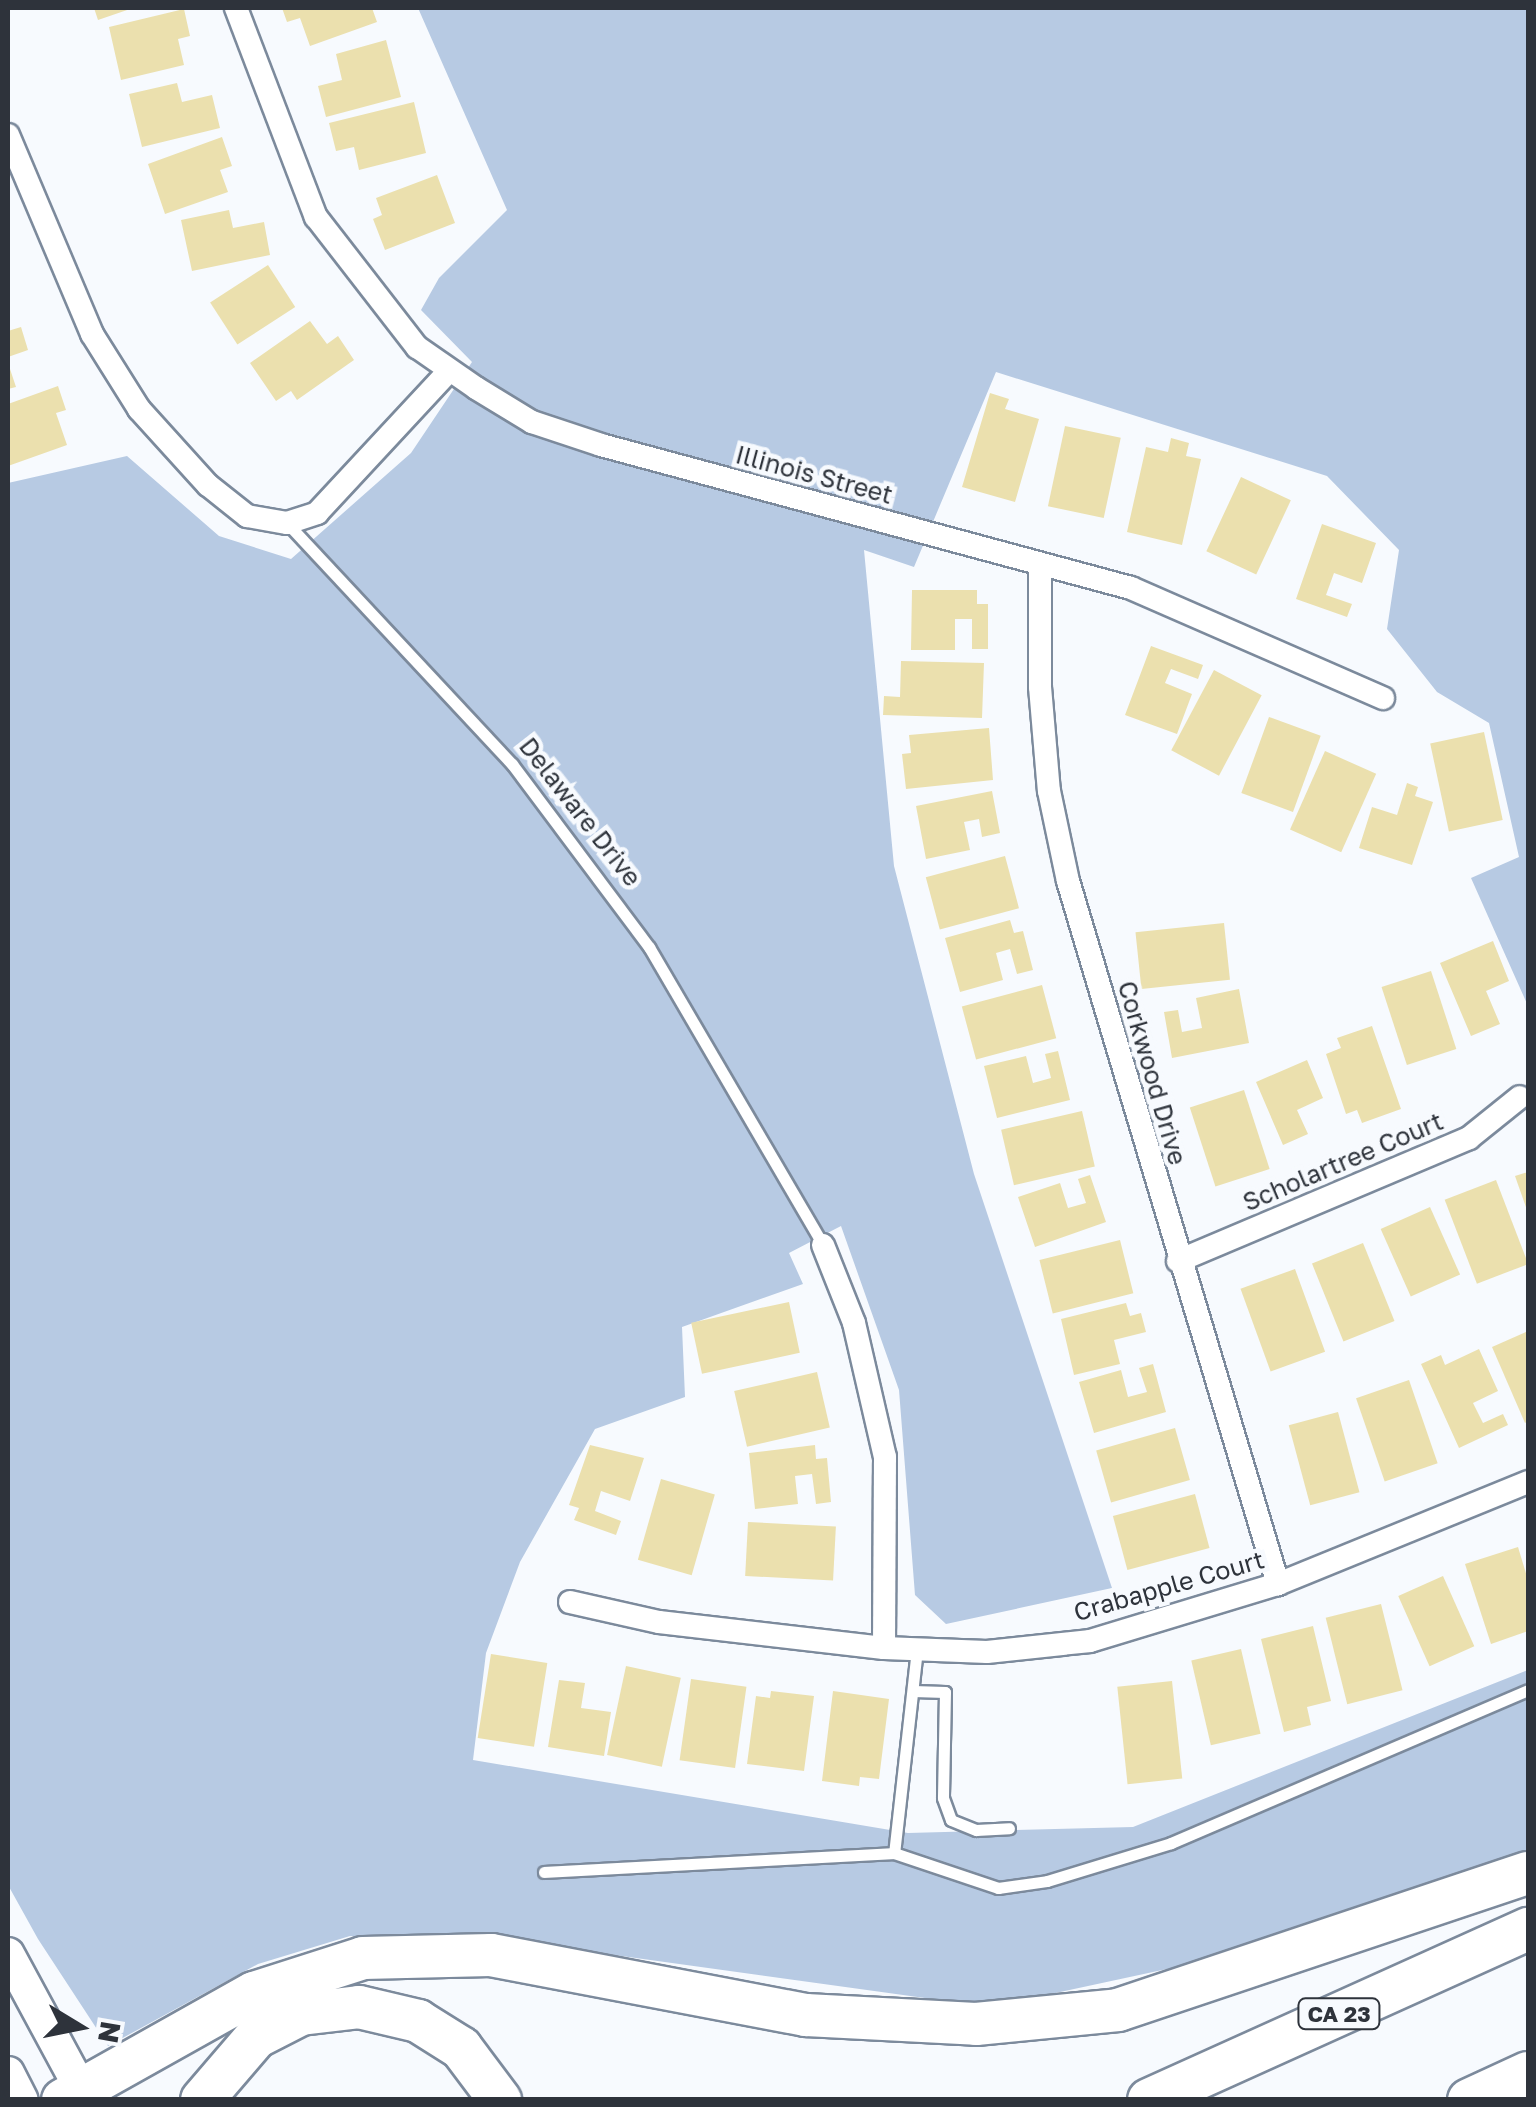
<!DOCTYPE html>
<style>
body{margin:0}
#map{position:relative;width:1536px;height:2107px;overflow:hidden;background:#f7fafe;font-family:"Golos Text",sans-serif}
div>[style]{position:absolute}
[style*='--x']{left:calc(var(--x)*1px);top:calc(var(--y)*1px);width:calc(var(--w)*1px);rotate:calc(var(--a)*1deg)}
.green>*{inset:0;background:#b7cae3}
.building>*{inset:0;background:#ebe0ae;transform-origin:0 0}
.roads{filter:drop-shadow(2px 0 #7c8a9c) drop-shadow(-2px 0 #7c8a9c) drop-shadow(0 2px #7c8a9c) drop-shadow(0 -2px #7c8a9c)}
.service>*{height:11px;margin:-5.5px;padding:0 5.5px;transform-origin:5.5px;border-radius:5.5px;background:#fff}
.minor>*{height:22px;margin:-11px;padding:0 11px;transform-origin:11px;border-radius:11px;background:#fff}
.secondary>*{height:32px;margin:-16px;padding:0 16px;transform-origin:16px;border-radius:16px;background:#fff}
.motorway>*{height:42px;margin:-21px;padding:0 21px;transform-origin:21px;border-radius:21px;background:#fff}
span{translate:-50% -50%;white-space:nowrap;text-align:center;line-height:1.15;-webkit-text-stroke:9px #f7fafe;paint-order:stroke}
.shield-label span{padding:2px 8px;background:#f7fafe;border:2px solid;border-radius:8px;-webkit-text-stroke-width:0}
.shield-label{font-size:22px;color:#2e333b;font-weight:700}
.street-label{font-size:25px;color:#2e333b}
.frame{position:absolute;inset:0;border:10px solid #2e333b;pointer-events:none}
.north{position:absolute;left:30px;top:1977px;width:100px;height:100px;-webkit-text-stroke:8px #f7fafe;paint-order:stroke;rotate:100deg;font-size:28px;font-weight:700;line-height:40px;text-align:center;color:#2e333b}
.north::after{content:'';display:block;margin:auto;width:35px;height:45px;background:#2e333b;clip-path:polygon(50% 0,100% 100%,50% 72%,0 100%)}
</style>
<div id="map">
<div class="green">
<div style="clip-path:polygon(418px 8px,1528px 8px,1528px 1006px,1471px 878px,1519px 857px,1489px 723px,1437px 692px,1387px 629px,1399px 550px,1327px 476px,996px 372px,914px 567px,864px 550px,894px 866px,974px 1174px,1112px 1588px,946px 1624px,915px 1595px,899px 1390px,841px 1226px,789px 1253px,803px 1284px,682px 1327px,685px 1397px,595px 1429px,520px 1562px,486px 1653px,473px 1760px,908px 1833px,1133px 1827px,1528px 1670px,1528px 1856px,1232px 1955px,990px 2007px,607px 1954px,350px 1936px,258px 1964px,108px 2046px,38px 1939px,8px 1885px,8px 483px,127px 456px,219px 536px,291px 559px,411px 453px,472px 362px,421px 310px,439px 278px,507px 210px)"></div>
</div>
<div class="building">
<div style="clip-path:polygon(94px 8px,133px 8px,98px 20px)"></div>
<div style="clip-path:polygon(282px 8px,372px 8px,377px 22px,310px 46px,300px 18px,287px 22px)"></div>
<div style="clip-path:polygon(184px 9px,190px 36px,178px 39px,184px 65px,121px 80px,109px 27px)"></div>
<div style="clip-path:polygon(386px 40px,401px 97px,326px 117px,318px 86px,342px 80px,336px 54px)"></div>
<div style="clip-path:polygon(177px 83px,182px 102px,212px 95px,220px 128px,142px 147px,129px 94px)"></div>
<div style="clip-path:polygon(414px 102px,426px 153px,359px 170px,354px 147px,336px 151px,329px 123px)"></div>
<div style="clip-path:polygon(222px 137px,232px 166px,220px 170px,228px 192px,165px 214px,148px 164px)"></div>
<div style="clip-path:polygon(437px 175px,455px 223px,385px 250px,373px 219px,382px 215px,376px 198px)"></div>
<div style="clip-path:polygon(229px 210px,233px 228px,264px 222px,270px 255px,192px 271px,181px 220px)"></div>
<div style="left:268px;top:265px;width:50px;height:69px;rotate:57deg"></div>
<div style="clip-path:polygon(310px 321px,327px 344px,338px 336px,354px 360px,297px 400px,291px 391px,276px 401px,250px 363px)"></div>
<div style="clip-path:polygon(21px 327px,28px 350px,8px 357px,8px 331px)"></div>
<div style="clip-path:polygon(8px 363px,16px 387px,8px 389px)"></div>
<div style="clip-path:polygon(58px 386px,66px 410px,56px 413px,67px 445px,8px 466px,8px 404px)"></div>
<div style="clip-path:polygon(990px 393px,1009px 399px,1005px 409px,1039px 419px,1015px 502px,962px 487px)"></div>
<div style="left:1065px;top:426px;width:57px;height:82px;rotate:12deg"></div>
<div style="clip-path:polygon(1171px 438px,1189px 443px,1186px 456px,1201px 459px,1182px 545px,1127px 532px,1146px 447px,1168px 452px)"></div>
<div style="left:1241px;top:477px;width:55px;height:82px;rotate:25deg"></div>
<div style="clip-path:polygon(1322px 524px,1376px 543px,1362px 583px,1334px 573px,1326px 595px,1352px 604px,1347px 617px,1296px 599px)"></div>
<div style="clip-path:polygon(912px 590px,977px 590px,977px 604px,988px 604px,988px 649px,972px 649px,972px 619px,955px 619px,955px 650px,911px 650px)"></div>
<div style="clip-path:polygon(1151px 646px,1203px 665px,1198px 679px,1171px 669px,1165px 683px,1192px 694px,1177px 734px,1125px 715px)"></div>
<div style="clip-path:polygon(901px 661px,984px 663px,982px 718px,883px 715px,884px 696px,900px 697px)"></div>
<div style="left:1214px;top:670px;width:54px;height:91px;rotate:28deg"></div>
<div style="left:1269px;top:717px;width:55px;height:81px;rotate:20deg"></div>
<div style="clip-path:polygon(989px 728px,993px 780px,906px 789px,902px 754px,911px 753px,909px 735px)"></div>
<div style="left:1484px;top:732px;width:90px;height:55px;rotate:78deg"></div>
<div style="left:1325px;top:751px;width:56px;height:86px;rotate:24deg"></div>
<div style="clip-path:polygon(1407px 783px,1418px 787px,1415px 796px,1433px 802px,1412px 865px,1359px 848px,1372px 807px,1397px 815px)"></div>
<div style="clip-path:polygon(992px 791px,1000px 833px,982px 837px,979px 819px,964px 822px,970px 850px,926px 859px,916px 806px)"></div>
<div style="left:1005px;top:856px;width:54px;height:82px;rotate:75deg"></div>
<div style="clip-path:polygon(1010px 920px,1014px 933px,1023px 931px,1033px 970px,1017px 974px,1010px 949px,996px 953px,1003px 980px,960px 992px,945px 938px)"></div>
<div style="left:1224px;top:923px;width:57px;height:89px;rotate:84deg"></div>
<div style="clip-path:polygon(1493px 941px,1509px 981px,1486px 991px,1500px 1024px,1471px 1036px,1440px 963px)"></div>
<div style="left:1431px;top:971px;width:82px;height:52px;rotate:72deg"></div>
<div style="left:1042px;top:985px;width:55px;height:83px;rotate:75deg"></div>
<div style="clip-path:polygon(1239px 989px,1249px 1043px,1172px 1058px,1164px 1012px,1178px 1010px,1182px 1032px,1202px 1028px,1196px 998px)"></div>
<div style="clip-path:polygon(1372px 1026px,1401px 1109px,1362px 1123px,1357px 1110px,1346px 1114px,1326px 1054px,1341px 1048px,1337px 1038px)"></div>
<div style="clip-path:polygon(1058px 1051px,1070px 1100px,997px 1118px,984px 1066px,1026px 1056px,1033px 1083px,1051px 1078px,1045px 1054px)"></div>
<div style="clip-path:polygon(1307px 1060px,1323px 1098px,1297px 1110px,1308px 1134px,1283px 1145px,1256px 1082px)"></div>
<div style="left:1244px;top:1090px;width:83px;height:57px;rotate:72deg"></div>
<div style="left:1082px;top:1111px;width:57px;height:83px;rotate:77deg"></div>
<div style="clip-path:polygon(1528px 1172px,1528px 1213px,1515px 1176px)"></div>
<div style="clip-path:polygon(1090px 1175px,1106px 1222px,1035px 1247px,1018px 1197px,1060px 1183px,1068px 1208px,1086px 1203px,1078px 1179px)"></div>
<div style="left:1496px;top:1180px;width:90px;height:55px;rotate:69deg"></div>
<div style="left:1430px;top:1207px;width:74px;height:54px;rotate:66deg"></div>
<div style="left:1120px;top:1240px;width:55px;height:83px;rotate:76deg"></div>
<div style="left:1363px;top:1243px;width:84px;height:55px;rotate:68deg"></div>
<div style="left:1295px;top:1269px;width:88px;height:58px;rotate:70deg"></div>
<div style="left:789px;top:1302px;width:52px;height:100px;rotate:78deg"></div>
<div style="clip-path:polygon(1126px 1303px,1130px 1316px,1141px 1313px,1146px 1332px,1114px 1340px,1120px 1364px,1074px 1375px,1061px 1319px)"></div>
<div style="clip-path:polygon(1528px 1331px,1528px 1421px,1525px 1423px,1492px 1347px)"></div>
<div style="clip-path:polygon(1479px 1349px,1498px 1391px,1473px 1403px,1483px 1423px,1503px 1414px,1508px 1425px,1459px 1448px,1421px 1364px,1441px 1355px,1445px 1365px)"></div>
<div style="clip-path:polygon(1153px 1364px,1166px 1412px,1094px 1433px,1079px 1382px,1121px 1370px,1128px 1397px,1147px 1392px,1139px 1368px)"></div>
<div style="left:817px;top:1372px;width:57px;height:85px;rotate:77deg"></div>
<div style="left:1409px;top:1380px;width:88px;height:56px;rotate:71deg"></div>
<div style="left:1338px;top:1412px;width:83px;height:51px;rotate:75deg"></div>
<div style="left:1175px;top:1428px;width:54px;height:82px;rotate:74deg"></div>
<div style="clip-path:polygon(590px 1445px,644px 1458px,630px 1501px,601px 1491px,595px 1511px,621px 1521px,616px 1535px,574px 1520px,579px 1508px,569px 1505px)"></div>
<div style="clip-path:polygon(815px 1445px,816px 1459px,827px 1458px,831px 1502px,816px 1504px,812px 1474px,795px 1476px,798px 1504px,755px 1509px,749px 1453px)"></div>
<div style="left:661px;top:1479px;width:56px;height:84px;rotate:16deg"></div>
<div style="left:1195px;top:1494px;width:56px;height:85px;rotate:75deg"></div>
<div style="left:748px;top:1522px;width:88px;height:54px;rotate:3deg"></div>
<div style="clip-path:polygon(1518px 1547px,1528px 1580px,1528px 1631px,1491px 1644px,1465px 1564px)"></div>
<div style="left:1443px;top:1576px;width:77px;height:49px;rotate:66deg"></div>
<div style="left:1381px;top:1604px;width:89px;height:57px;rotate:76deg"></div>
<div style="clip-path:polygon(1313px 1626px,1331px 1701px,1307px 1707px,1311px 1725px,1284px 1732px,1261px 1639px)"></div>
<div style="left:1241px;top:1649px;width:87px;height:51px;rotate:77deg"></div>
<div style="left:491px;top:1654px;width:57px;height:85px;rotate:9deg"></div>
<div style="left:626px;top:1666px;width:56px;height:91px;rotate:12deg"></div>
<div style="left:691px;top:1679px;width:56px;height:82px;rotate:8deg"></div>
<div style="clip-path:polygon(559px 1680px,585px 1683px,581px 1708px,611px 1712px,604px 1756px,548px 1747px)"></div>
<div style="left:1172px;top:1681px;width:98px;height:55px;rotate:84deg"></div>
<div style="clip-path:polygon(771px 1691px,814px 1696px,804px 1771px,747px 1764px,756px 1696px,770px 1698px)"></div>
<div style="clip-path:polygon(833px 1691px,889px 1699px,879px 1779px,860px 1777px,859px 1786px,822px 1781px)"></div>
</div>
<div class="roads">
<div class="service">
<div style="--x:287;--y:523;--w:330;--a:47"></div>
<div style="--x:512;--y:764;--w:229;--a:53.2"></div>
<div style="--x:649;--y:947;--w:345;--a:59.7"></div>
<div style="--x:917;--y:1649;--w:205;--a:96.4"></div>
<div style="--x:894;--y:1853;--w:110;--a:18.6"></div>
<div style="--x:998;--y:1888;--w:49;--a:-8.1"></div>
<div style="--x:1047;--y:1881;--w:130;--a:-17"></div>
<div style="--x:1171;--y:1843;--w:388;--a:-23.2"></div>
<div style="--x:913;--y:1691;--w:32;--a:2"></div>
<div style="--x:945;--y:1692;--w:106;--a:91.1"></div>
<div style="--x:943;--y:1798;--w:23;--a:70"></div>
<div style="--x:951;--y:1820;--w:27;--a:22"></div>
<div style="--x:976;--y:1830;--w:33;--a:-3"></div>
<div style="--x:544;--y:1872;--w:351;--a:-3.1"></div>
</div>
<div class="minor">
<div style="--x:236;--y:8;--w:224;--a:69.1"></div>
<div style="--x:316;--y:217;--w:165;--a:52.2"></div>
<div style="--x:417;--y:347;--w:72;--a:34.8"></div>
<div style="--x:476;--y:388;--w:66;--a:31.3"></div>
<div style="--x:532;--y:422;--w:73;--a:18.4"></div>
<div style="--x:601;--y:445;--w:549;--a:15.1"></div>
<div style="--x:1131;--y:588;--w:275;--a:23.6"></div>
<div style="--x:8;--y:135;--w:216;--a:67.1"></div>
<div style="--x:92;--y:334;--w:89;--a:57.9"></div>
<div style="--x:139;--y:409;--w:103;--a:47.8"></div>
<div style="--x:208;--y:485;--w:50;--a:38.5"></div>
<div style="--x:247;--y:516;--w:41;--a:9.9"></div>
<div style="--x:287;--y:523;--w:32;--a:-18"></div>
<div style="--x:317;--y:513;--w:194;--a:-47.1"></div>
<div style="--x:1040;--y:565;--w:122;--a:90"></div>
<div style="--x:1040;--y:687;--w:104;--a:85.1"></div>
<div style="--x:1049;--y:791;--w:92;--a:78.1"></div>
<div style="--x:1068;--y:881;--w:734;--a:73.37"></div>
<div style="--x:823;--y:1245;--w:84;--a:68.3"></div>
<div style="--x:854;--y:1323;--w:138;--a:77"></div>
<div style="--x:885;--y:1457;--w:191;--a:90.3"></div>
<div style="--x:1178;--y:1261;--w:316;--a:-22.9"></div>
<div style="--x:1469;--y:1138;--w:65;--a:-38.8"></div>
<div style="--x:570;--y:1602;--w:91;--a:12.7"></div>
<div style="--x:659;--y:1622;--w:226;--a:6.6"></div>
<div style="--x:884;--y:1648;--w:103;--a:2.2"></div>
<div style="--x:987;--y:1652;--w:104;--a:-6.1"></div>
<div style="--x:1090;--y:1641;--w:196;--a:-16.9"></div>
<div style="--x:1278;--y:1584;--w:270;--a:-22.2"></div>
</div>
<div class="secondary">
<div style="--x:8;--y:1954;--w:166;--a:61.6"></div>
<div style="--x:8;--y:2073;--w:30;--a:63"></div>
</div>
<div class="motorway">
<div style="--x:63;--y:2100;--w:219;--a:-29.3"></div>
<div style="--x:254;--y:1993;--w:114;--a:-17.8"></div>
<div style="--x:363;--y:1958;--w:128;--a:-1.3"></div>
<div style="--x:491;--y:1955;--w:321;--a:10.8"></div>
<div style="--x:806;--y:2015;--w:170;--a:3"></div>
<div style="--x:976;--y:2024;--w:143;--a:-5.6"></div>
<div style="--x:1118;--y:2010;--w:432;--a:-18.5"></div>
<div style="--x:202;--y:2100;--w:83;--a:-49.4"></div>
<div style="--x:256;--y:2037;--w:51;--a:-27.1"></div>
<div style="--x:301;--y:2014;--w:58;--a:-6.9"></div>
<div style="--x:359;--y:2007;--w:61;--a:13.3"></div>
<div style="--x:418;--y:2021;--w:51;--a:32.1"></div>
<div style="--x:461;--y:2048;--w:65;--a:53.1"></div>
<div style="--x:1149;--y:2100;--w:416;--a:-24.3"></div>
<div style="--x:1469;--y:2100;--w:65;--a:-24.6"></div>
</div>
</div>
<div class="shield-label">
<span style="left:1339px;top:2014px">CA 23</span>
</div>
<div class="street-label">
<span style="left:814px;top:475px;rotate:15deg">Illinois Street</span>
<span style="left:580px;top:812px;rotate:52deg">Delaware Drive</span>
<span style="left:1152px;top:1073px;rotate:74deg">Corkwood Drive</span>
<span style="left:1343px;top:1162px;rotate:-23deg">Scholartree Court</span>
<span style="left:1169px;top:1586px;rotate:-16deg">Crabapple Court</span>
</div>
<div class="frame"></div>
<div class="north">N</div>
</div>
